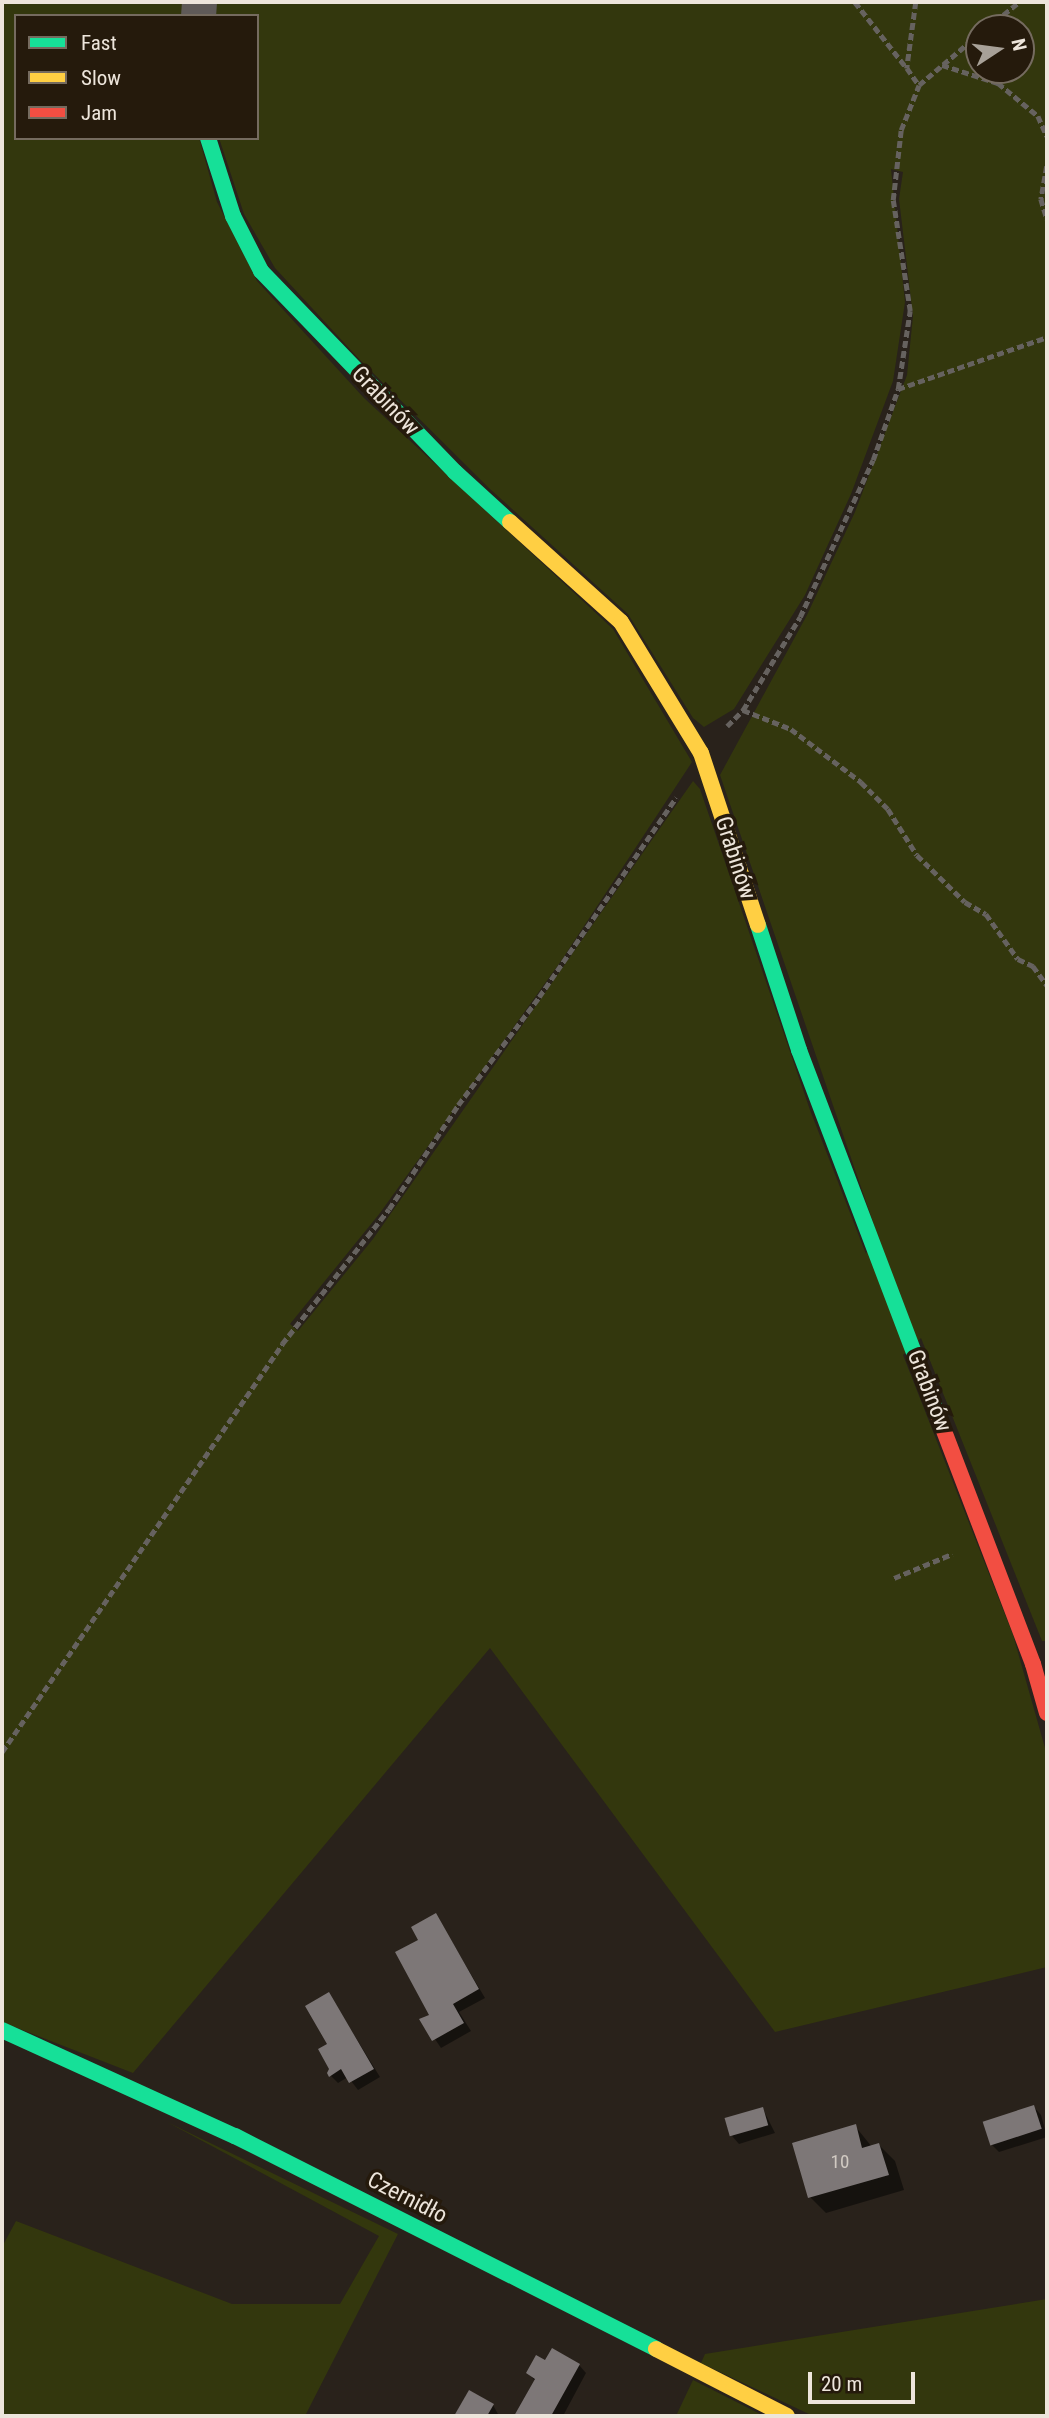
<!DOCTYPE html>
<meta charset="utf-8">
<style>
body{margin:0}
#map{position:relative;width:1049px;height:2418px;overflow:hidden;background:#29221b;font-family:"Roboto Condensed",sans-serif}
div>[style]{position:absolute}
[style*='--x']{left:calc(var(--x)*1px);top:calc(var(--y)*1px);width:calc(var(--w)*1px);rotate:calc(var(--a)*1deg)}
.green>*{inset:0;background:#33370d}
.shadow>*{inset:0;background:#0007}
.building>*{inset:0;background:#7d7777;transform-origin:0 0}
.path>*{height:4.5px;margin-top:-2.25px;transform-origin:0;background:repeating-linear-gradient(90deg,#66625f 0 7px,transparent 0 10.5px)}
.street>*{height:35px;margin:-17.5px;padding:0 17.5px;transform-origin:17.5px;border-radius:17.5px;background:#5f5a58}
.fast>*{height:16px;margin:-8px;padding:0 8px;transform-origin:8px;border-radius:8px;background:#16e098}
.slow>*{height:16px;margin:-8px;padding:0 8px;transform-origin:8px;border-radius:8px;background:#ffcf43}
.jam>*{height:16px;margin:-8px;padding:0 8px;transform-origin:8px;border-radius:8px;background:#f24e42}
span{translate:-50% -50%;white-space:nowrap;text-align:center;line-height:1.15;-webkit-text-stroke:7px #251a0c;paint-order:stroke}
.number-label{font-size:19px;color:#d1cac2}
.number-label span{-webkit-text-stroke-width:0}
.street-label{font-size:23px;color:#ede5db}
.frame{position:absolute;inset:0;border:4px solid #ede5db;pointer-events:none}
.legend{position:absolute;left:14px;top:14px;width:245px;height:126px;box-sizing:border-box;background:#251a0c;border:2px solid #756b5f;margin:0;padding:9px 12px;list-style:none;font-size:21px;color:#ede5db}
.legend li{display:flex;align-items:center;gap:14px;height:35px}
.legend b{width:35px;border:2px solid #756b5f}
.north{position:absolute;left:965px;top:14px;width:70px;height:70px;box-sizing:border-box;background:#251a0c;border:2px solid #756b5f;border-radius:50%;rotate:77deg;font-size:19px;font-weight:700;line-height:28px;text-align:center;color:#ede5db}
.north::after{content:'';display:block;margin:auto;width:24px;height:32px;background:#a8a198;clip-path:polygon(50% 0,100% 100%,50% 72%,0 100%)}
.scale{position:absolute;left:808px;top:2372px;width:107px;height:32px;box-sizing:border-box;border:4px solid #ede5db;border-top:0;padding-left:9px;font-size:21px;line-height:24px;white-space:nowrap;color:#ede5db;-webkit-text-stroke:5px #251a0c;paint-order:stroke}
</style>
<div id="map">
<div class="green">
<div style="clip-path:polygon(evenodd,2px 2px,187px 2px,187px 16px,16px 16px,16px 138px,199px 138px,217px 202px,257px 281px,364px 398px,613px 629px,692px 762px,561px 961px,380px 1213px,290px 1324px,298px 1331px,373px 1239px,693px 781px,700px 789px,810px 1110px,866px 1254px,875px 1228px,720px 775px,807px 615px,855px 512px,907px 375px,913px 316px,899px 199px,903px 172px,891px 169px,905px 302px,893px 381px,851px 494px,805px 595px,734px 709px,704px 727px,693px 718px,628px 614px,490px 489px,360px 360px,275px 268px,244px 214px,219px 138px,257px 138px,257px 16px,209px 16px,209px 2px,1047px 2px,1047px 1641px,1042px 1641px,921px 1338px,903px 1355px,1013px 1635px,1047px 1755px,1047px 1967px,775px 2032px,490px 1648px,133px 2073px,2px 2022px,2px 2px,979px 28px,1021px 28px,1021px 70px,979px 70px,979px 28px)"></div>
<div style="clip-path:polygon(167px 2122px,398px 2234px,305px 2416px,2px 2416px,2px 2247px,16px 2221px,232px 2304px,340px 2304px,379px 2236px)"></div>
<div style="clip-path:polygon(1047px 2299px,1047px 2416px,813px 2416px,701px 2363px,705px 2354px)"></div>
<div style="clip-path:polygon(693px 2380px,764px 2416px,676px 2416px)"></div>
</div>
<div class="shadow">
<div style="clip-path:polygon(436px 1915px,485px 1998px,459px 2012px,471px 2031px,441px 2048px,422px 2020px,432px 2016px,420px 1940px)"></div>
<div style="clip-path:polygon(329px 1994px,380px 2077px,358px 2090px,348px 2077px,338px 2083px,330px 2075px)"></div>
<div style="clip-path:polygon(1034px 2107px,1041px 2115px,1047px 2137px,999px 2152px,991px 2144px)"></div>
<div style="clip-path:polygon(763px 2109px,775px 2133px,739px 2144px,732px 2136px)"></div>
<div style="clip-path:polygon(855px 2126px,872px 2147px,879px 2145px,895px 2161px,904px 2190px,826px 2213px,810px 2197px)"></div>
<div style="clip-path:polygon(546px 2362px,579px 2365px,586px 2373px,563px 2416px,516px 2416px,535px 2381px,528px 2373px)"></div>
<div style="clip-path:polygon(493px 2405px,499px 2416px,456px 2416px)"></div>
</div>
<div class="building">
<div style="clip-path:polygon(436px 1913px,479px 1989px,453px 2004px,464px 2023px,432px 2041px,419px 2019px,429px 2015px,395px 1952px,418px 1940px,411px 1927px)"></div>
<div style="clip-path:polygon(329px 1992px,374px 2069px,349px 2083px,341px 2069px,329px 2077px,327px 2073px,329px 2069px,318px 2049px,327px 2044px,305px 2006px)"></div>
<div style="left:1034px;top:2105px;width:25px;height:54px;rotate:72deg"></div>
<div style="left:763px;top:2107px;width:19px;height:40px;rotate:74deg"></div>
<div style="clip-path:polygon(856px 2124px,862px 2148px,879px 2143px,889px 2175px,808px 2198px,792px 2143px)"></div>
<div style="clip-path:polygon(552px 2348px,580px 2364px,551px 2416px,514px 2416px,535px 2379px,526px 2373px,536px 2355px,545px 2360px)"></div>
<div style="clip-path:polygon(469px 2390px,494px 2404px,487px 2416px,454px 2416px)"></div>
</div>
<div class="path">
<div style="--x:855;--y:2;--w:83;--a:51.9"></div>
<div style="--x:916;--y:2;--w:67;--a:97.8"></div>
<div style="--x:907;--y:68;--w:21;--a:55"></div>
<div style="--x:987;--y:28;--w:41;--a:-39.1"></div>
<div style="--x:942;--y:65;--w:59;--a:17.8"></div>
<div style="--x:998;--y:83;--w:52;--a:39.5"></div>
<div style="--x:1038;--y:116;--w:22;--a:66"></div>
<div style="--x:1047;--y:166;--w:34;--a:100"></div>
<div style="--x:1041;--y:199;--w:21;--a:73"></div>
<div style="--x:898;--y:389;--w:158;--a:-19.2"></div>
<div style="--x:743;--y:710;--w:52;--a:21.6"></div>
<div style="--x:791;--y:729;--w:88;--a:37.1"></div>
<div style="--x:861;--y:782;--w:38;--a:45"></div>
<div style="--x:888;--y:809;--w:54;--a:57.8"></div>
<div style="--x:917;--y:855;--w:67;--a:44.4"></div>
<div style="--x:965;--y:902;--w:24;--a:30"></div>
<div style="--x:986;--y:914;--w:55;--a:54.6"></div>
<div style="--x:1018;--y:959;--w:17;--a:25"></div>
<div style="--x:1033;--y:966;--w:24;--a:54"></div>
<div style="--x:727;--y:726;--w:23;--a:-45"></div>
<div style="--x:743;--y:710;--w:109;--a:-58.5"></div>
<div style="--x:800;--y:617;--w:173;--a:-65.1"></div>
<div style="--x:873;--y:460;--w:75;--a:-70.6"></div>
<div style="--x:898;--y:389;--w:79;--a:-81.3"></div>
<div style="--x:910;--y:311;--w:112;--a:-98.7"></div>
<div style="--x:893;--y:200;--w:70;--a:-83.5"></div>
<div style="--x:901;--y:130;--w:48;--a:-68.2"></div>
<div style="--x:919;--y:85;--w:79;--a:-40.4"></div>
<div style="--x:894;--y:1578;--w:63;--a:-22.5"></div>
<div style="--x:2;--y:1752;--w:495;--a:-55.5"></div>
<div style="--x:282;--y:1344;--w:172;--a:-51.6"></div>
<div style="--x:389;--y:1209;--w:125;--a:-56.4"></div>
<div style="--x:458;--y:1105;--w:135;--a:-53.1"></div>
<div style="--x:539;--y:997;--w:242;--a:-55.5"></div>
</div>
<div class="street">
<div style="--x:198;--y:16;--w:14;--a:-86"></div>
</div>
<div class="fast">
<div style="--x:208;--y:138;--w:82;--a:72.2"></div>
<div style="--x:233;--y:216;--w:62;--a:63"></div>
<div style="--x:261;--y:271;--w:279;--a:46"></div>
<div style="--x:455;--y:472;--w:74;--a:42.3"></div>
<div style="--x:758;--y:925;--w:132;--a:71.8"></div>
<div style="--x:799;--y:1050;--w:385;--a:69.2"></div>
<div style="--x:2;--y:2030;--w:256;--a:24.5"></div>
<div style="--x:235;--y:2136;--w:472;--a:26.8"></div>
</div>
<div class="slow">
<div style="--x:510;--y:522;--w:149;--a:42"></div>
<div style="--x:621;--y:622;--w:153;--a:58.6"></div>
<div style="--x:701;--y:753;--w:181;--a:71.7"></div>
<div style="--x:656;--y:2349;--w:147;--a:27.1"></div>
</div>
<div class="jam">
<div style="--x:936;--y:1410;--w:272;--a:69.1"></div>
<div style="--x:1033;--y:1664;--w:51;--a:74.1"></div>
</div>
<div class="number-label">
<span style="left:840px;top:2162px">10</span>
</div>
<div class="street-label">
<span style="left:385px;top:401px;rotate:46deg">Grabinów</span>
<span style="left:735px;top:858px;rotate:72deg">Grabinów</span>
<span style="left:929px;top:1391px;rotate:69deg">Grabinów</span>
<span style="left:407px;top:2198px;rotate:27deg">Czernidło</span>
</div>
<div class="frame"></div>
<ul class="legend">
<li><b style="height:9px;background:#16e098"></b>Fast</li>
<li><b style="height:9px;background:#ffcf43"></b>Slow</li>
<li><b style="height:9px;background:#f24e42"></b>Jam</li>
</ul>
<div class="north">N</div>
<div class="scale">20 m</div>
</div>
